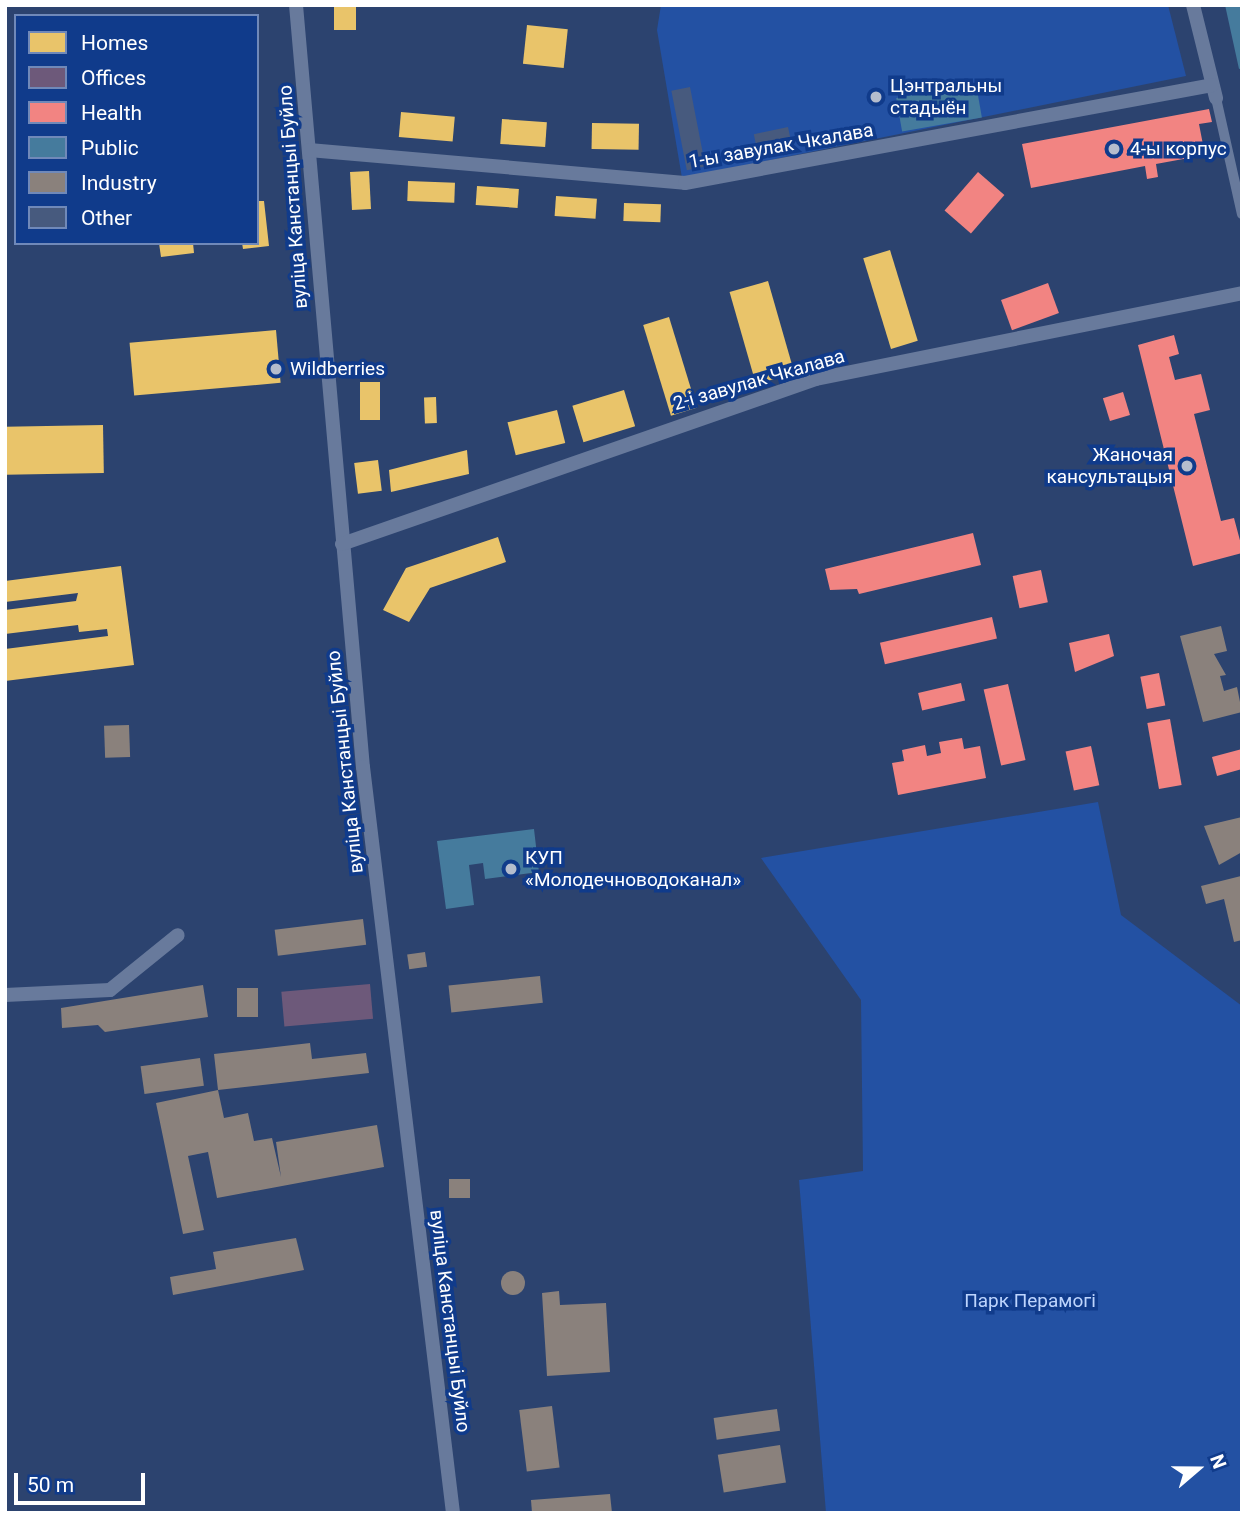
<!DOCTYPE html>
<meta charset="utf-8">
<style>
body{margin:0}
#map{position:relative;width:1247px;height:1518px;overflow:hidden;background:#2c436f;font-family:Roboto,sans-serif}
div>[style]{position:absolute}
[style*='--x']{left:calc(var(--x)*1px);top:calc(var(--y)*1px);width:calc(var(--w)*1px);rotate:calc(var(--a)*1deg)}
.green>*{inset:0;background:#2351a3}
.homes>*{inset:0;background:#e9c46a;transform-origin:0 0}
.offices>*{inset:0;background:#6d597a;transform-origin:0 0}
.health>*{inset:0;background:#f28482;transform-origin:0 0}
.public>*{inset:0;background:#457b9d;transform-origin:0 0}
.industry>*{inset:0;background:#8a817c;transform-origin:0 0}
.round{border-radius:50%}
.building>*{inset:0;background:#475a7e;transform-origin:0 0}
.pedestrian>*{height:10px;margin:-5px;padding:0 5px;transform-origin:5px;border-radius:5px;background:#687a9c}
.minor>*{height:14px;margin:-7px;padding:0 7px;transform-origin:7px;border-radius:7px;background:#687a9c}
.dots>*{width:19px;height:19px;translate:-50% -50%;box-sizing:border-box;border:4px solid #103b8b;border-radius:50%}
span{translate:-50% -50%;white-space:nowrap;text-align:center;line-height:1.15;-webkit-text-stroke:7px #103b8b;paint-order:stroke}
.poi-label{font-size:19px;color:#fff}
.left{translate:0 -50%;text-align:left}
.right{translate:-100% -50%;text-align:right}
.street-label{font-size:19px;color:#fff}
.park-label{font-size:19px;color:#bdd4fd}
.frame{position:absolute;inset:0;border:7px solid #fff;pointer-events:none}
.legend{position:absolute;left:14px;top:14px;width:245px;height:231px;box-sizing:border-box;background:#103b8b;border:2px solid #7089b9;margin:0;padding:9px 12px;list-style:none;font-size:21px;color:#fff}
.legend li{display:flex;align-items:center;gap:14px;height:35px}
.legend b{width:35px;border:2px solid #7089b9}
.north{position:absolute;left:1163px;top:1434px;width:70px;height:70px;-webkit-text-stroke:5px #103b8b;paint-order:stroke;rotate:70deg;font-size:19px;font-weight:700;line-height:28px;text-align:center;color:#fff}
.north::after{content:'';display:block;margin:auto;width:24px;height:32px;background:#fff;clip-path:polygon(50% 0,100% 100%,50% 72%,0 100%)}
.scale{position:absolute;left:14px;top:1473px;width:131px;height:32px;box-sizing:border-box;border:4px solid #fff;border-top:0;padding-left:9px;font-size:21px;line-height:24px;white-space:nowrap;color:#fff;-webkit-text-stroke:5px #103b8b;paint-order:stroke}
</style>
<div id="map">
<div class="green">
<div style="clip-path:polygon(661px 5px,1168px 5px,1186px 76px,682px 178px,657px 30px)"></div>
<div style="clip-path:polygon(1098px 802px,1121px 915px,1242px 1006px,1242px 1513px,826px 1513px,799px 1180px,863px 1171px,861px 1000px,761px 858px)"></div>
</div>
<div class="homes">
<div style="left:334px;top:5px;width:22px;height:25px"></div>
<div style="left:527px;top:25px;width:41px;height:39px;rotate:6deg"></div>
<div style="left:401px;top:112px;width:54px;height:25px;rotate:5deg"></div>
<div style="left:502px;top:119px;width:45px;height:25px;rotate:4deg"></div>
<div style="left:592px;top:123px;width:47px;height:26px;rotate:1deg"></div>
<div style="left:369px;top:171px;width:38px;height:19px;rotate:87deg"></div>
<div style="left:408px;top:181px;width:47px;height:20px;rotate:2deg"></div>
<div style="left:477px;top:186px;width:42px;height:19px;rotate:4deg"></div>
<div style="left:556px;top:196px;width:41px;height:20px;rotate:4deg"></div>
<div style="clip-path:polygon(257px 201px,264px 201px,269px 246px,243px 249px,242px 243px,257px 243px)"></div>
<div style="left:624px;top:203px;width:37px;height:18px;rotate:2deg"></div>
<div style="clip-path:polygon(159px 243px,193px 243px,194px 253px,161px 257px)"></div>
<div style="left:890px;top:250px;width:95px;height:28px;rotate:73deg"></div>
<div style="left:768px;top:281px;width:96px;height:40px;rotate:74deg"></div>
<div style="left:669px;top:317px;width:95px;height:27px;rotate:73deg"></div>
<div style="left:276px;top:330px;width:53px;height:147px;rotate:85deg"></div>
<div style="left:360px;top:382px;width:20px;height:38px"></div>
<div style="left:624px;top:390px;width:38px;height:54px;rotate:73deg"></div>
<div style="left:436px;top:397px;width:26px;height:12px;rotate:88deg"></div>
<div style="left:557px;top:410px;width:34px;height:51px;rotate:76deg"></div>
<div style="left:103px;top:425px;width:48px;height:98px;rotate:89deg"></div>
<div style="clip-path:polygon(467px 450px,469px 474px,391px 492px,389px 470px)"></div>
<div style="left:378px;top:460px;width:31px;height:24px;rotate:83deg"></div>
<div style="clip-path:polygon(498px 537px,506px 562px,430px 588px,409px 622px,383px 610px,406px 568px)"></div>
<div style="clip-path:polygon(121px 566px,134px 665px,5px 681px,5px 649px,108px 636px,107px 629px,79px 632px,78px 625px,5px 634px,5px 610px,76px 601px,78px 593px,5px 602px,5px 581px)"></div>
</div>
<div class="offices">
<div style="left:370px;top:984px;width:35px;height:89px;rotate:85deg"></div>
</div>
<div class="health">
<div style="clip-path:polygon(1209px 109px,1212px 122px,1199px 124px,1205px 155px,1156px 164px,1158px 177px,1147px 179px,1145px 166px,1031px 188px,1022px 144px)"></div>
<div style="left:978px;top:172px;width:35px;height:51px;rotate:41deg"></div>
<div style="left:1048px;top:283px;width:32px;height:50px;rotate:70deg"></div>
<div style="clip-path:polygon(1174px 335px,1179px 354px,1169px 357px,1175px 380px,1201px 374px,1210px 410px,1194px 414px,1221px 521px,1234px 518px,1242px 548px,1242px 553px,1193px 566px,1138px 345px)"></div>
<div style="left:1123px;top:392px;width:24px;height:21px;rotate:73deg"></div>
<div style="clip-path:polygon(973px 533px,981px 565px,859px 594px,857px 589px,830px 590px,825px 569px)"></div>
<div style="left:1041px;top:570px;width:33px;height:29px;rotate:78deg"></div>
<div style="left:992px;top:617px;width:22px;height:115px;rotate:77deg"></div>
<div style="clip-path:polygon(1109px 634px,1114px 656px,1075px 672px,1069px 643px)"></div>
<div style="left:1159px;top:673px;width:33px;height:19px;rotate:79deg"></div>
<div style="left:961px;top:683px;width:18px;height:44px;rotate:77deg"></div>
<div style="left:1008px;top:684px;width:78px;height:25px;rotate:77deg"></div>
<div style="left:1170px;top:719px;width:67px;height:23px;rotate:80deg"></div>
<div style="clip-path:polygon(962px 738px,964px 749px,980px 746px,986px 778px,898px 795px,892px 763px,904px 761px,902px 750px,925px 745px,927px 756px,941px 753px,939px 742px)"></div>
<div style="left:1091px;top:746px;width:40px;height:26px;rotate:78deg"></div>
<div style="clip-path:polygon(1242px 749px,1242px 769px,1217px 776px,1212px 757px)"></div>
</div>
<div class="public">
<div style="clip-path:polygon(1225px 5px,1242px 5px,1242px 68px,1239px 69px)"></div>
<div style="left:976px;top:84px;width:34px;height:81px;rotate:80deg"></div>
<div style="clip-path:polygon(534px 829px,539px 872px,485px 879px,483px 863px,469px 865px,474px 905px,446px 909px,437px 841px)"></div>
</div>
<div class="industry">
<div style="clip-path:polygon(1221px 626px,1227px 651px,1214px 654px,1226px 675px,1220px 676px,1224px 691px,1237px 687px,1242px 712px,1203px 722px,1180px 636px)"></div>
<div style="left:129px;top:725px;width:32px;height:25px;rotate:88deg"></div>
<div style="clip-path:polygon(1242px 817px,1242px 852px,1219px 865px,1204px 826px)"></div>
<div style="clip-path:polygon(1241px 876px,1242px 940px,1234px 942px,1224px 899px,1206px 904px,1201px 886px)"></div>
<div style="left:363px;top:919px;width:26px;height:89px;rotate:83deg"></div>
<div style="left:425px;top:952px;width:15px;height:18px;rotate:82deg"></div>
<div style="left:540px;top:976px;width:27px;height:92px;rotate:84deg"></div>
<div style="clip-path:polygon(203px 985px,208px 1017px,105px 1032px,98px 1025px,62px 1028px,61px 1008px)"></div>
<div style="left:237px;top:988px;width:21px;height:29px"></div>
<div style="clip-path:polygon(310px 1043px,312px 1059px,366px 1053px,369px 1073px,218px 1090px,214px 1054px)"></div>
<div style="left:200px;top:1058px;width:28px;height:60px;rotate:82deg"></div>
<div style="clip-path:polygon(218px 1090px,224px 1118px,248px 1113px,254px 1141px,272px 1138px,281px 1177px,276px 1142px,377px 1125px,384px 1167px,217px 1198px,208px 1152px,188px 1156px,204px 1230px,183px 1234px,156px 1103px)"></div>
<div style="left:449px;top:1179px;width:21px;height:19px"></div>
<div style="clip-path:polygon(296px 1238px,304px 1270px,173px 1295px,170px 1277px,216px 1269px,213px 1252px)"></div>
<div class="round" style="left:501px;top:1271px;width:24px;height:24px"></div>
<div style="clip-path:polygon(559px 1291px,560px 1305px,606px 1303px,610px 1372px,547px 1376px,542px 1293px)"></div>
<div style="left:552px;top:1406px;width:62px;height:33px;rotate:83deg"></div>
<div style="left:777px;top:1409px;width:22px;height:64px;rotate:82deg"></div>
<div style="left:780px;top:1445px;width:38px;height:63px;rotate:81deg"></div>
<div style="clip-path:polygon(610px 1494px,612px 1513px,532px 1513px,531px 1500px)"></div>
</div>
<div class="building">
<div style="left:690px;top:87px;width:81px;height:19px;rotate:79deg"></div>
<div style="left:788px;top:127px;width:24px;height:35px;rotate:78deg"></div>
</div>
<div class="pedestrian">
<div style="--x:1216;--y:98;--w:119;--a:77.4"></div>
</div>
<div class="minor">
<div style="--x:296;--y:5;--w:765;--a:84.98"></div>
<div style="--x:363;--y:767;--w:751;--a:83.12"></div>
<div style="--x:1193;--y:5;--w:96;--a:76.1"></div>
<div style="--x:309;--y:150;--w:377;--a:5"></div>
<div style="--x:685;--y:183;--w:536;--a:-10.53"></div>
<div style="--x:342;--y:544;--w:502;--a:-19.19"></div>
<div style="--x:816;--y:379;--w:435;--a:-11.4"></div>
<div style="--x:5;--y:995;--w:105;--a:-2.7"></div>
<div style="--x:110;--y:990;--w:87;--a:-39"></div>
</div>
<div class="dots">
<div style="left:876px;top:97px;background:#b5bdcd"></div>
<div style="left:1114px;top:149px;background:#b5bdcd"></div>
<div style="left:276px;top:369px;background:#b5bdcd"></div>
<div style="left:1187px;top:466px;background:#b5bdcd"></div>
<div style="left:511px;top:869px;background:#b5bdcd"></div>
</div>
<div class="poi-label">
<span class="left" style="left:890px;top:97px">Цэнтральны<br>стадыён</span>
<span class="left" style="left:1130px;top:149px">4-ы корпус</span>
<span class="left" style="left:290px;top:369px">Wildberries</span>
<span class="right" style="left:1173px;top:466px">Жаночая<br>кансультацыя</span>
<span class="left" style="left:525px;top:869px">КУП<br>«Молодечноводоканал»</span>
</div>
<div class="street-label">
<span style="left:781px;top:146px;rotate:-10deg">1-ы завулак Чкалава</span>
<span style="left:293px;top:197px;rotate:-94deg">вуліца Канстанцыі Буйло</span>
<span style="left:759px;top:380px;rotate:-16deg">2-і завулак Чкалава</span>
<span style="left:345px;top:762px;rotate:-96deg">вуліца Канстанцыі Буйло</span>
<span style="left:450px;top:1321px;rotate:83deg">вуліца Канстанцыі Буйло</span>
</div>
<div class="park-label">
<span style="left:1030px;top:1301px">Парк Перамогі</span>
</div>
<div class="frame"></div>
<ul class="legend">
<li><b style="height:19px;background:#e9c46a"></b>Homes</li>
<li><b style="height:19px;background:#6d597a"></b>Offices</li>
<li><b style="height:19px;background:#f28482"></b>Health</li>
<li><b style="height:19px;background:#457b9d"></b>Public</li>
<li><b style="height:19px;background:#8a817c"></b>Industry</li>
<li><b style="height:19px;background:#475a7e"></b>Other</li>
</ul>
<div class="north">N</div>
<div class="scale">50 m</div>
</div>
